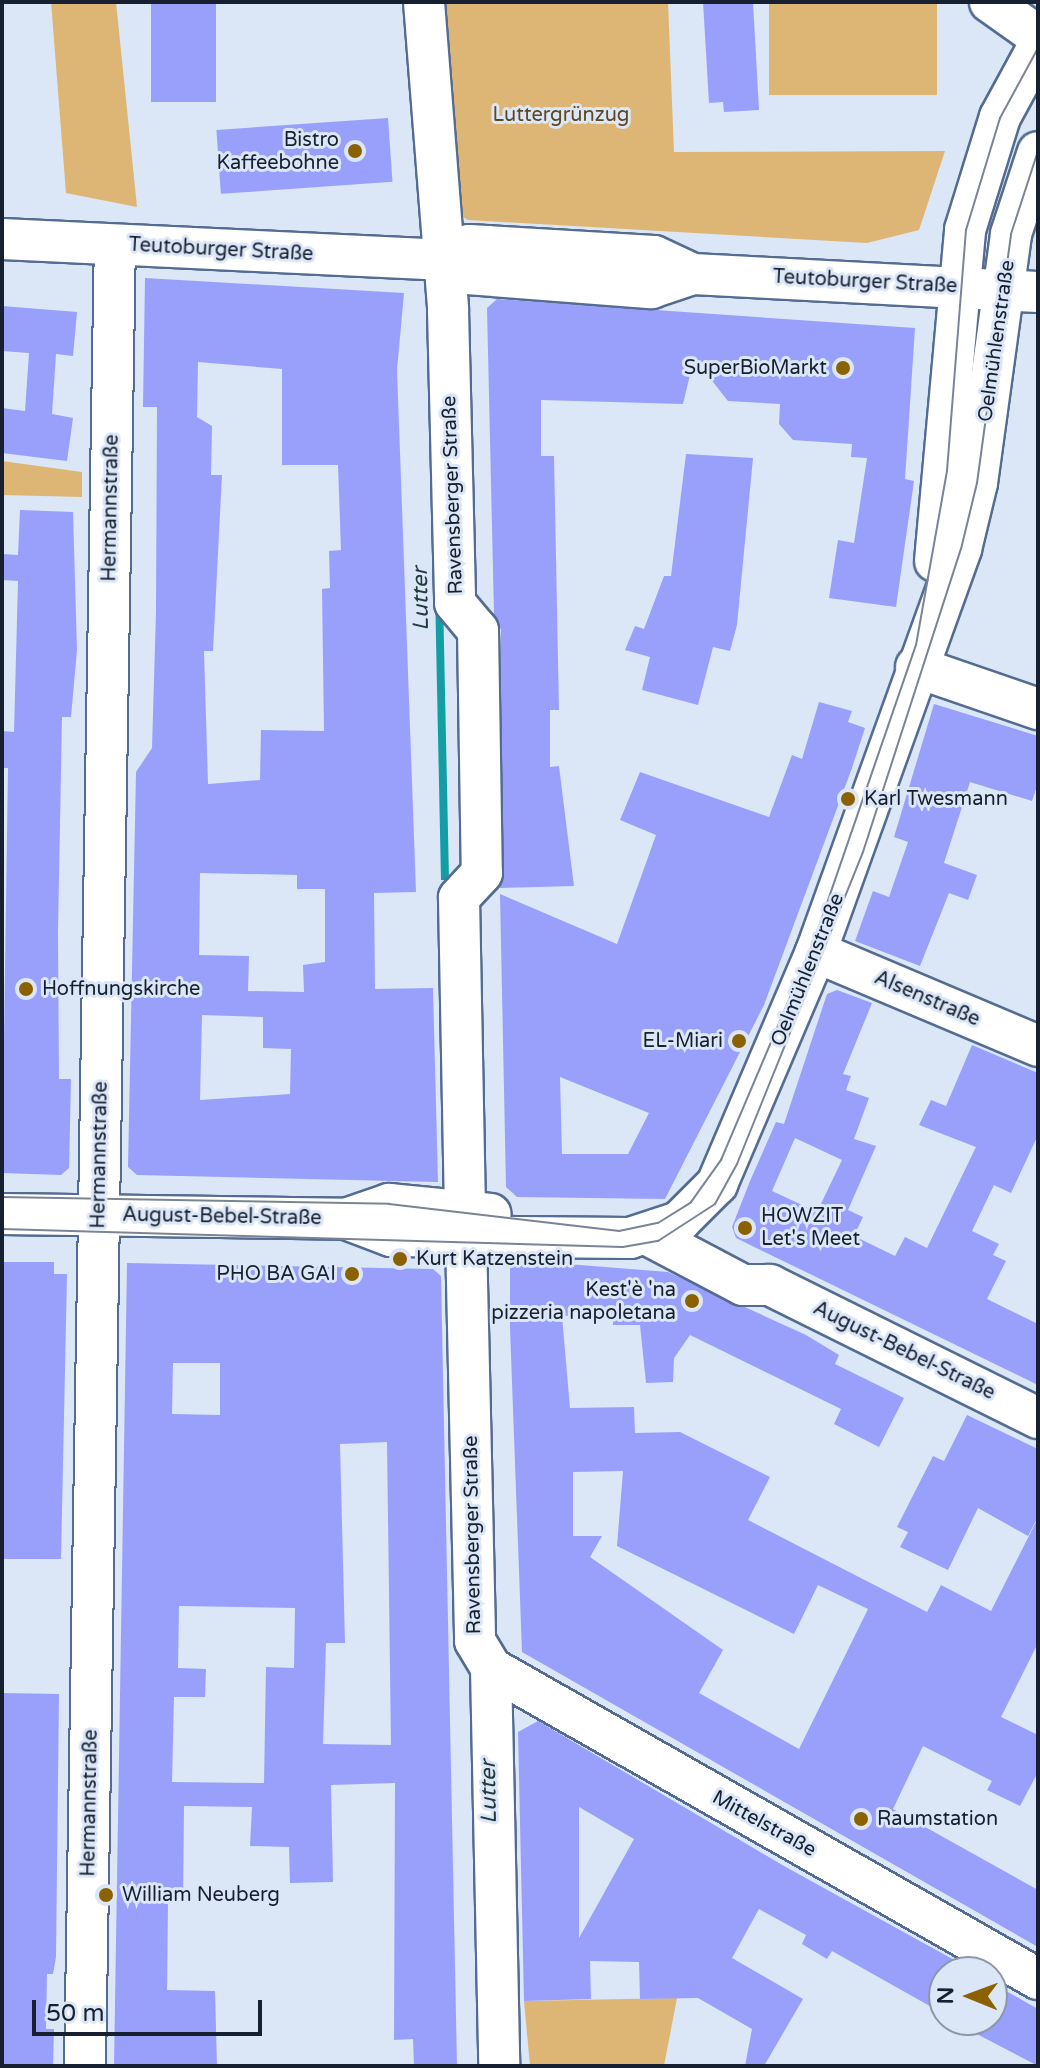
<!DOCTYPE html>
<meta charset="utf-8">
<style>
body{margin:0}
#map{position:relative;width:1040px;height:2068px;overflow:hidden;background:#dbe6f7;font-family:"Varela Round",sans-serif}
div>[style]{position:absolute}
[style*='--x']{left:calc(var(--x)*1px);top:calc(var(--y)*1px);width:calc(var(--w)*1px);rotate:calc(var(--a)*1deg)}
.green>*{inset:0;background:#ddb676;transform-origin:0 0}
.water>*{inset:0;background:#119ea4}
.building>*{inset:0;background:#98a0fc;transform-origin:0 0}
.roads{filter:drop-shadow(2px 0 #546c91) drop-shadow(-2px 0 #546c91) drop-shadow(0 2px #546c91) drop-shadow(0 -2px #546c91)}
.minor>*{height:40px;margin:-20px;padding:0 20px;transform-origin:20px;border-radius:20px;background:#fff}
.tram>*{height:2px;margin:-1px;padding:0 1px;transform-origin:1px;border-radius:1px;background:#7a8495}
.dots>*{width:22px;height:22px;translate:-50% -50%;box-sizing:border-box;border:4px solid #dbe6f7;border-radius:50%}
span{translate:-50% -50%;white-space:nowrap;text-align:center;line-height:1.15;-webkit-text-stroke:6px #dbe6f7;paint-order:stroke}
.park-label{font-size:20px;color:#5f4820}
.poi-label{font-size:20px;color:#172030}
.right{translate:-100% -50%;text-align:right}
.left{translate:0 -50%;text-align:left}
.street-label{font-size:20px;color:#172030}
.water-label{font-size:22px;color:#213b3c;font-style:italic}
.frame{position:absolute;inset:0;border:4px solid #172030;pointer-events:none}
.north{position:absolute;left:928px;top:1956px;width:80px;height:80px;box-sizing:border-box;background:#dbe6f7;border:2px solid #8d97a7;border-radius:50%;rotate:271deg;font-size:22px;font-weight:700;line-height:32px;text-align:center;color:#172030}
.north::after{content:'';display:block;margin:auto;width:28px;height:36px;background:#8b6102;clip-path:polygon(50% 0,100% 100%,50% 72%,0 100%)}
.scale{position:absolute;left:32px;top:2000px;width:230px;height:36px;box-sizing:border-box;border:4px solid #172030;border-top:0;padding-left:10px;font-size:24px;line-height:28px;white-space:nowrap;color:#172030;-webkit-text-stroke:6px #dbe6f7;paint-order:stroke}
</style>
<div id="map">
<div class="green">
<div style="clip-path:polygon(51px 2px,116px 2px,137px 207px,66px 193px)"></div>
<div style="clip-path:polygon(443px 2px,668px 2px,674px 152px,945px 151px,919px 230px,867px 243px,468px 220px,456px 213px)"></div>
<div style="left:769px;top:2px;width:168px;height:93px"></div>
<div style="clip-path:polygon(2px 461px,82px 472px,82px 497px,2px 495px)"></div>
<div style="clip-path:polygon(677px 1998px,664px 2066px,530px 2066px,524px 2001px)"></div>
</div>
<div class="water">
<div style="clip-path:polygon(437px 317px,449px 880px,441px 880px,433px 493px)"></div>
</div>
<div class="building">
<div style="left:151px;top:2px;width:65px;height:100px"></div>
<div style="clip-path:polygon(703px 2px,753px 2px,759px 110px,724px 112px,723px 102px,709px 103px)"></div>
<div style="left:388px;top:118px;width:64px;height:172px;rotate:86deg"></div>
<div style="clip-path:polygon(evenodd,145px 278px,404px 293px,397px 370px,416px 892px,374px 893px,375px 989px,433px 988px,438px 1182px,137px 1175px,128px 1167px,136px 772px,152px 748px,156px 612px,157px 407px,143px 407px,145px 278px,198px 362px,282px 369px,282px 465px,338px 465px,341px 550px,329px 551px,330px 588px,322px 589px,324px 731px,261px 730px,260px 780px,208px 784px,204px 651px,213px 651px,222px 475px,211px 475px,212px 426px,197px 417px,198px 362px,145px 278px,200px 873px,297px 875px,297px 889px,325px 889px,325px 962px,303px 965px,304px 992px,248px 991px,249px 956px,199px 955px,200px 873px,145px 278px,202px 1015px,263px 1017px,263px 1048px,291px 1049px,290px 1094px,200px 1100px,202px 1015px)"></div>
<div style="clip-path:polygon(497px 299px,915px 328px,905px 479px,914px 481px,896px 607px,829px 598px,838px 540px,854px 543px,867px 458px,851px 457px,852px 444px,793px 440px,779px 424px,780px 404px,728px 401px,694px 358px,683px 404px,541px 400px,541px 456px,554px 456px,559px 710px,550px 710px,550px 767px,559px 766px,574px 886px,500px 888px,501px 630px,494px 614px,487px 308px)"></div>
<div style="clip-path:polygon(2px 306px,77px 312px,73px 356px,56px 354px,52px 414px,73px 418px,67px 461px,2px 453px,2px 408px,25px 411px,29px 353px,2px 351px)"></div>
<div style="clip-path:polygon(686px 454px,753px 458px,737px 625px,730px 651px,713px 647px,698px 705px,642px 690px,650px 657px,625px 650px,635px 626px,644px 629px,664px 576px,671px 576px)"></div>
<div style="clip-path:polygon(20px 510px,73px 512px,77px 650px,71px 717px,62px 717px,58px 932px,59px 1079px,71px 1079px,69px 1168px,61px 1175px,2px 1173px,8px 768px,2px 768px,2px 731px,14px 732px,18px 581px,2px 580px,2px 554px,18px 555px)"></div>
<div style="clip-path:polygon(evenodd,819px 702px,852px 711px,848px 722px,865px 728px,852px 768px,764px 1005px,665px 1199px,517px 1197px,506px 1187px,500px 894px,617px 944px,656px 835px,620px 820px,640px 772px,769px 817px,792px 755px,802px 759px,819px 702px,560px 1077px,649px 1113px,628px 1154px,562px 1154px,560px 1077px)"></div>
<div style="clip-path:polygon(934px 704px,1038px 736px,1038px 783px,1032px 801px,970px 782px,944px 863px,977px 875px,968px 900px,949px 893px,920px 966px,855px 941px,873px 891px,889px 897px,908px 842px,894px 837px)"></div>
<div style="clip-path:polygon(evenodd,837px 990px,872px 1003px,843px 1074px,851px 1076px,846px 1090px,869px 1098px,854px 1139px,876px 1146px,848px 1210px,863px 1217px,854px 1236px,895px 1256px,905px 1237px,927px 1248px,976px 1147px,919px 1125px,931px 1100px,946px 1106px,972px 1045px,1038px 1073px,1038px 1135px,1011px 1193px,994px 1185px,972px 1231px,999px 1244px,993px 1255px,1006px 1261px,987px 1299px,1038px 1324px,1038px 1385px,736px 1238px,732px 1227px,750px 1181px,776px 1122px,784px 1124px,827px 994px,837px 990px,795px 1138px,842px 1160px,817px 1212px,772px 1191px,795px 1138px)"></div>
<div style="clip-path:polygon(evenodd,517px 1260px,668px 1272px,806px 1335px,839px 1355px,835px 1364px,904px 1398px,879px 1447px,834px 1424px,841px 1409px,690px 1335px,674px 1358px,673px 1382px,646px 1383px,640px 1325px,613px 1325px,613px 1314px,562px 1316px,570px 1408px,634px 1407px,635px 1433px,680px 1432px,770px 1477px,748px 1520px,927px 1612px,941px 1585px,991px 1611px,1038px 1518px,1038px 1643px,1001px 1717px,1038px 1735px,1038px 1772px,1020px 1806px,987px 1790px,992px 1781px,923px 1746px,893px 1809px,1038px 1890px,1038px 1947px,522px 1652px,510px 1328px,510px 1267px,517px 1260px,623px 1471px,617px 1546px,794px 1634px,818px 1585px,868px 1609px,799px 1749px,699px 1693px,723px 1650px,590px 1557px,602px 1536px,573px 1536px,573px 1472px,623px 1471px)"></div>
<div style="clip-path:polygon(2px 1262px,54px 1262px,54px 1274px,67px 1274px,61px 1559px,2px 1559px)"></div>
<div style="clip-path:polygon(evenodd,127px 1263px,433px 1269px,441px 1276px,457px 2066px,414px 2066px,413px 2039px,394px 2040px,395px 1783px,331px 1785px,333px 1882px,290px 1883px,289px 1847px,250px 1846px,252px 1807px,184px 1806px,183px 1901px,168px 1901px,167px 1990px,215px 1991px,217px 2066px,114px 2066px,127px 1263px,173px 1363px,220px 1363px,220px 1415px,172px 1414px,173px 1363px,127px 1263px,387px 1442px,391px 1745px,323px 1744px,326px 1643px,345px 1643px,340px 1444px,387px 1442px,127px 1263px,179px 1606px,295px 1608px,294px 1668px,266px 1667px,264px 1783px,172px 1782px,174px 1697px,205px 1697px,206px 1669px,178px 1668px,179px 1606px)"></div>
<div style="clip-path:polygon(967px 1415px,1038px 1449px,1038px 1517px,1028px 1536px,978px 1508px,948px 1570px,900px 1547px,908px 1532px,897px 1527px,933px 1456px,944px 1461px)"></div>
<div style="clip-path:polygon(2px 1693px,59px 1694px,56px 1957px,53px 1974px,47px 1974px,46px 2029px,54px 2029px,53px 2066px,2px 2066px)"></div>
<div style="clip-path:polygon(evenodd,538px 1721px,784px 1866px,976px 1972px,944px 1972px,944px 2014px,832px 1951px,827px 1959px,802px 1944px,806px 1935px,759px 1909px,732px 1958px,803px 1999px,764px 2066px,745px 2066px,752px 2029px,698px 1998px,640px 1999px,639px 1962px,590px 1961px,591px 1999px,524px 2001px,518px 1732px,538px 1721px,579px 1807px,634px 1839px,579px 1938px,579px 1807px)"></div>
<div style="clip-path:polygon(992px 1983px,1038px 2009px,1038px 2066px,950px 2020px,992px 2020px)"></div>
</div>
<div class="roads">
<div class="minor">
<div style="--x:424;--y:2;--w:309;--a:85.5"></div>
<div style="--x:448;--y:310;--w:293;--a:88.6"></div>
<div style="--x:455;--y:603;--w:35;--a:50"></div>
<div style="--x:478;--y:630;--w:243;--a:89.1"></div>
<div style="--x:482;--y:873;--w:34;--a:133"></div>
<div style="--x:459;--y:898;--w:313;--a:88.9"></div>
<div style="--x:990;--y:2;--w:59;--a:35.3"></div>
<div style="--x:2;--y:239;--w:440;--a:2.7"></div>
<div style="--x:441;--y:260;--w:30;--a:28"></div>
<div style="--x:467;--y:274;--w:185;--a:4.4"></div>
<div style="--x:651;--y:288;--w:44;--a:-18.4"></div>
<div style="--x:441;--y:260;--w:32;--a:-28"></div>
<div style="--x:469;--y:245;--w:18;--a:3"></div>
<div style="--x:487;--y:246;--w:167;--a:3.4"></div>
<div style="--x:654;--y:256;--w:43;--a:24.8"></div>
<div style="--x:693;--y:274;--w:345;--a:3"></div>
<div style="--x:935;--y:561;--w:332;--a:-84.8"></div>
<div style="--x:965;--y:230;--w:118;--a:-72.8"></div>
<div style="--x:1000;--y:117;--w:80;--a:-61.5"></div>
<div style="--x:916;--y:667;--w:129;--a:19"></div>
<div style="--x:816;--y:952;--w:241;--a:22.9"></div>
<div style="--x:2;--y:1214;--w:344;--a:0.8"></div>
<div style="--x:346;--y:1219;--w:46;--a:-19.2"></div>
<div style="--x:389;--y:1204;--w:102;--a:5.6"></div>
<div style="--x:346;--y:1219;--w:48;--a:20.7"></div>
<div style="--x:391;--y:1236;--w:239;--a:0.5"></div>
<div style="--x:630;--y:1238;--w:52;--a:-18.1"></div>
<div style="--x:679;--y:1222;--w:54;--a:-45"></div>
<div style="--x:717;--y:1184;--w:252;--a:-66.9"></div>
<div style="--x:816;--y:952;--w:428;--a:-70.2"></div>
<div style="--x:961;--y:549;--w:68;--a:-76.4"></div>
<div style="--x:977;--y:483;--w:251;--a:-82.2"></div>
<div style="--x:1011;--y:234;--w:86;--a:-71.8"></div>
<div style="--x:648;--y:1235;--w:107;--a:27.8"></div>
<div style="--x:743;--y:1285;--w:27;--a:0"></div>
<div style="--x:770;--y:1285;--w:299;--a:26.4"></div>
<div style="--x:466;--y:1238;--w:403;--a:88.7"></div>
<div style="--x:475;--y:1641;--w:31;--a:59"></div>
<div style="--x:491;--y:1668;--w:398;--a:88.8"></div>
<div style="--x:491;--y:1668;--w:629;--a:29.62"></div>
<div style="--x:85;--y:2066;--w:1821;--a:-89.06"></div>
</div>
</div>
<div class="tram">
<div style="--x:2;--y:1197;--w:387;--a:1"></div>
<div style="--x:389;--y:1204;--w:232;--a:6.7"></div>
<div style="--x:619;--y:1231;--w:40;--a:-12"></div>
<div style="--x:658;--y:1223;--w:39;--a:-32"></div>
<div style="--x:691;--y:1202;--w:52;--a:-54.5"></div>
<div style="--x:721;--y:1160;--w:238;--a:-67"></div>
<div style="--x:814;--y:941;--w:313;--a:-71"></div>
<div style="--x:916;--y:645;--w:177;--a:-79.9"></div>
<div style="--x:947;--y:471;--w:242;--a:-85.5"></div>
<div style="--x:966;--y:230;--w:117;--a:-73.1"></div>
<div style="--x:1000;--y:118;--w:80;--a:-61.5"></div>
<div style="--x:2;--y:1229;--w:621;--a:1.66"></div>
<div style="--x:623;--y:1247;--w:36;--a:-10"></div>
<div style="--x:658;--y:1241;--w:68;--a:-33"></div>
<div style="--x:715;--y:1204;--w:46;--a:-61.2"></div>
<div style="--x:737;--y:1164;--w:336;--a:-68"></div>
<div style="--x:863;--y:852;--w:318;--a:-72.1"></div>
<div style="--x:961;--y:549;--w:68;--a:-76.4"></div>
<div style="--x:977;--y:483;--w:251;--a:-82.2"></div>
<div style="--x:1011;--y:234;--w:87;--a:-72"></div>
</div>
<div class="dots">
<div style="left:355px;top:151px;background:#8b6102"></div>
<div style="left:843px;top:368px;background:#8b6102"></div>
<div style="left:848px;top:799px;background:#8b6102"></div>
<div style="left:26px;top:989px;background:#8b6102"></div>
<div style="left:739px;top:1041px;background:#8b6102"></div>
<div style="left:745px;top:1228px;background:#8b6102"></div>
<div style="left:400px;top:1259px;background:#8b6102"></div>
<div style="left:352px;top:1274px;background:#8b6102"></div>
<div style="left:692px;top:1301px;background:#8b6102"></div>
<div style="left:861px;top:1819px;background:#8b6102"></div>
<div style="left:106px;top:1895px;background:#8b6102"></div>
</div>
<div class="park-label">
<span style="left:561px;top:115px">Luttergrünzug</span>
</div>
<div class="poi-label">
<span class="right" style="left:339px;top:152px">Bistro<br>Kaffeebohne</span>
<span class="right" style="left:827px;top:368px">SuperBioMarkt</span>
<span class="left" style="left:864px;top:799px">Karl Twesmann</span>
<span class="left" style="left:42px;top:989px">Hoffnungskirche</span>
<span class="right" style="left:723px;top:1041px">EL-Miari</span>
<span class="left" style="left:761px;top:1228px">HOWZIT<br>Let's Meet</span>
<span class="left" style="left:416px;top:1259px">Kurt Katzenstein</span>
<span class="right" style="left:336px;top:1274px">PHO BA GAI</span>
<span class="right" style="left:676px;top:1302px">Kest'è 'na<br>pizzeria napoletana</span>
<span class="left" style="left:877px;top:1819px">Raumstation</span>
<span class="left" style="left:122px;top:1895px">William Neuberg</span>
</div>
<div class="street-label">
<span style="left:221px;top:250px;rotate:3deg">Teutoburger Straße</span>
<span style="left:865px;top:282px;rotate:3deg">Teutoburger Straße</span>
<span style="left:997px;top:341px;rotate:-82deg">Oelmühlenstraße</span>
<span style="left:453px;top:495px;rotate:-92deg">Ravensberger Straße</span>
<span style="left:111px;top:508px;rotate:-89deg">Hermannstraße</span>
<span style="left:808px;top:970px;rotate:-68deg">Oelmühlenstraße</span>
<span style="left:927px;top:999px;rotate:23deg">Alsenstraße</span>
<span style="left:100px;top:1155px;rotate:-89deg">Hermannstraße</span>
<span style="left:222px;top:1217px;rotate:1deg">August-Bebel-Straße</span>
<span style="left:904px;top:1351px;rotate:26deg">August-Bebel-Straße</span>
<span style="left:473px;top:1535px;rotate:-91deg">Ravensberger Straße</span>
<span style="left:90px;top:1803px;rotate:-89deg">Hermannstraße</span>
<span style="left:764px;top:1824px;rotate:29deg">Mittelstraße</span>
</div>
<div class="water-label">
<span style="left:421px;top:599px;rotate:-91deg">Lutter</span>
<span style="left:489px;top:1792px;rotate:-91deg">Lutter</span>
</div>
<div class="frame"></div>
<div class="north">N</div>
<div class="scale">50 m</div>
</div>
